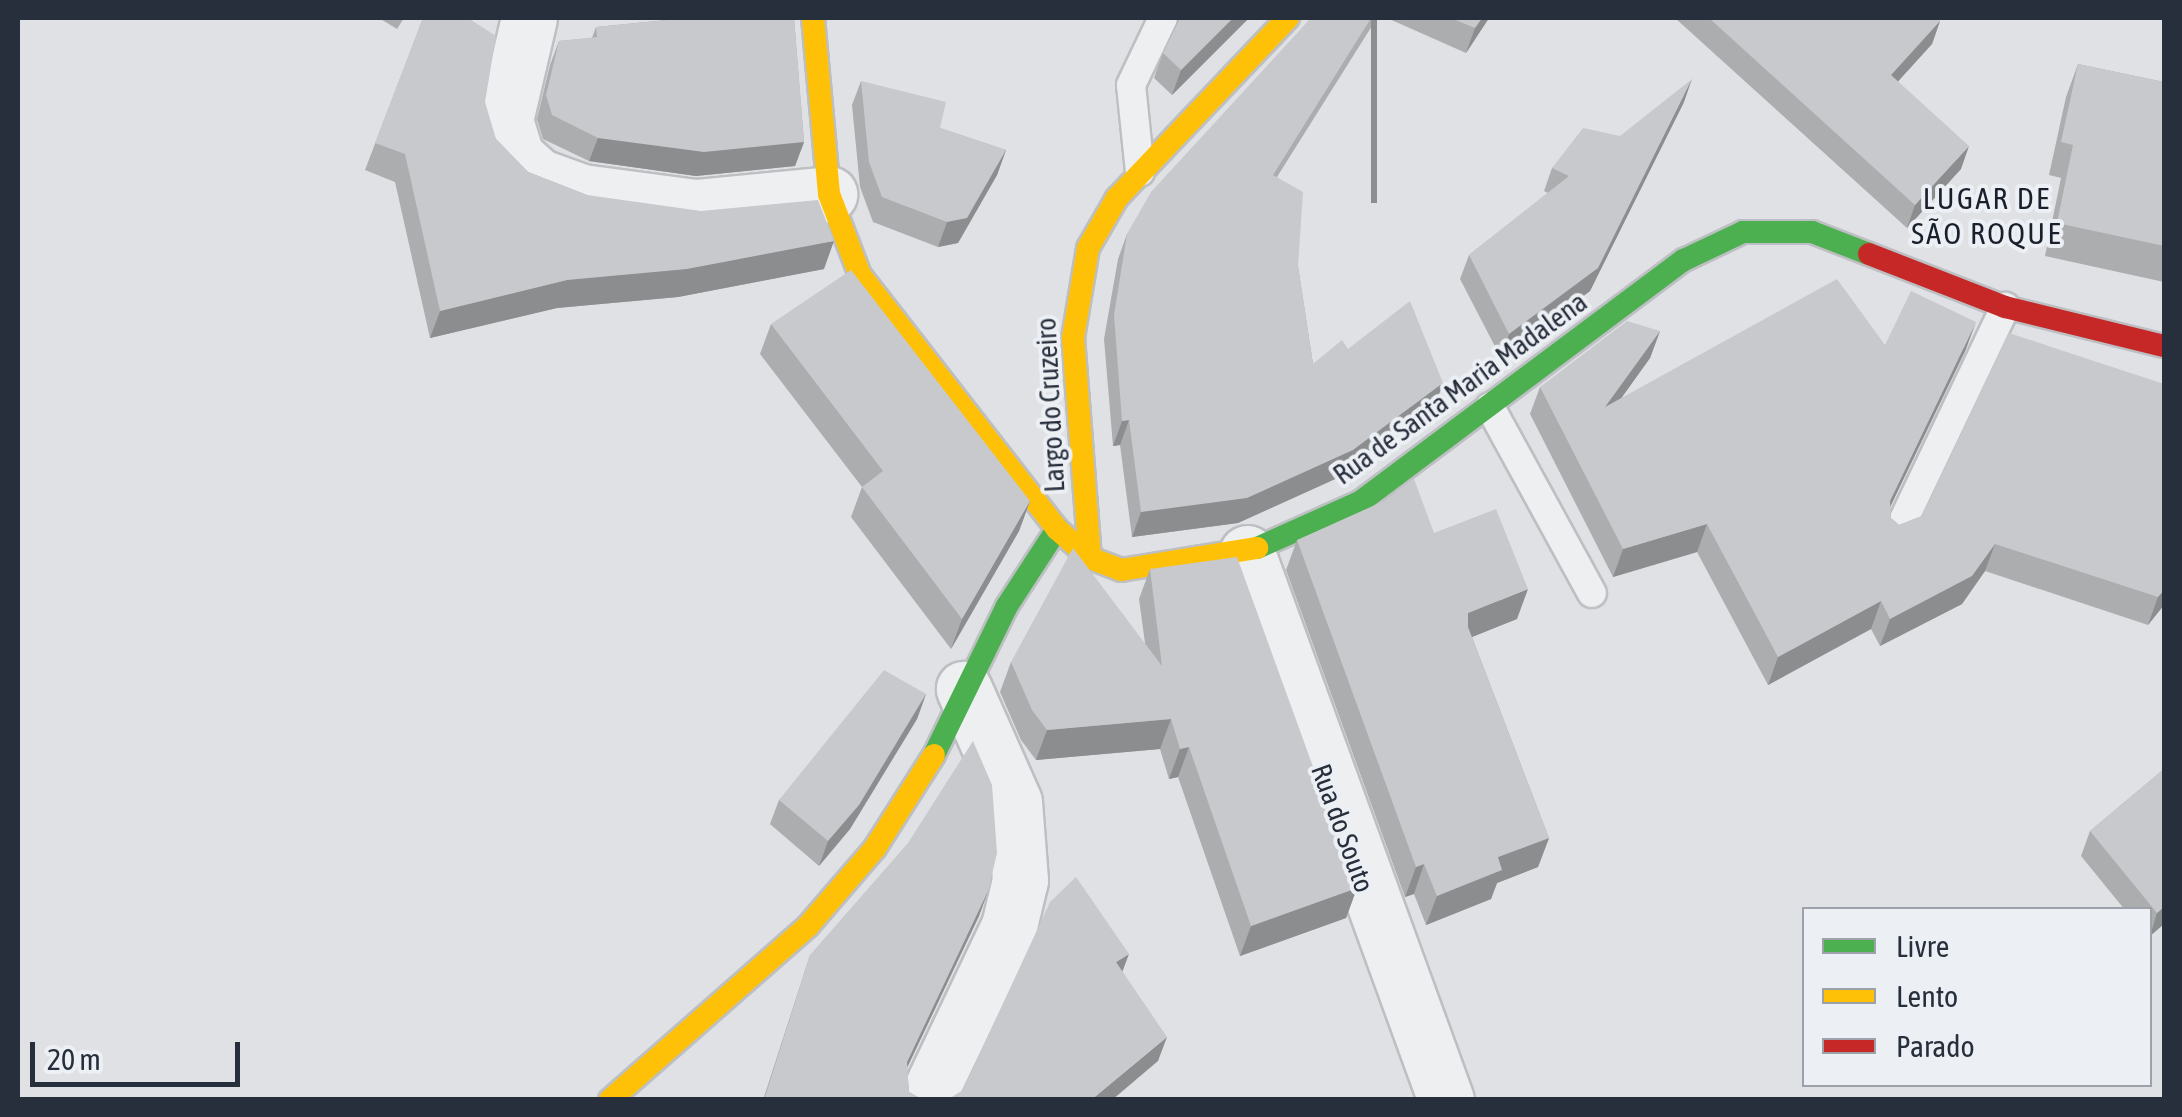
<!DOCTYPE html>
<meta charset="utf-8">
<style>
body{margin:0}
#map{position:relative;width:2182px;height:1117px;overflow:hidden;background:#dfe1e4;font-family:"Asap Condensed",sans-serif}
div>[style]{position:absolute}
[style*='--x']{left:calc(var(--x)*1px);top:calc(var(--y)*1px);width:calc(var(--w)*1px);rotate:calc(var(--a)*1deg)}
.roads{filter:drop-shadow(2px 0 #bdbfc2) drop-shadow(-2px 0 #bdbfc2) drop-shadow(0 2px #bdbfc2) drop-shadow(0 -2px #bdbfc2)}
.lane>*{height:28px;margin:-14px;padding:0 14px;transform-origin:14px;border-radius:14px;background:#eeeff1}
.street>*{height:55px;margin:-27.5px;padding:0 27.5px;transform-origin:27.5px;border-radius:27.5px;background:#eeeff1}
.fast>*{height:22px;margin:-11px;padding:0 11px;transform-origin:11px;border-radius:11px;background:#4caf50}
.slow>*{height:22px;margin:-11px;padding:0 11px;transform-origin:11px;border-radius:11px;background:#ffc107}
.jam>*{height:22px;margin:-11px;padding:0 11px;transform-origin:11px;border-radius:11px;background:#c62828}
.wall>*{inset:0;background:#abadaf}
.shaded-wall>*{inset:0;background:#8b8d8f;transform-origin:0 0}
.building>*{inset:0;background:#c7c9cc}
span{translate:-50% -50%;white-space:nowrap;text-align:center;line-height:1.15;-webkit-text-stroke:8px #eceff4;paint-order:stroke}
.street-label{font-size:28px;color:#272f3c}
.neighbourhood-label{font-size:30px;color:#19202c;letter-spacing:2.5px}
.frame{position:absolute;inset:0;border:20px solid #272f3c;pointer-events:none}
.legend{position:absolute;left:1802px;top:907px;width:350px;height:180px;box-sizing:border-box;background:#eceff4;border:2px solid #9da2aa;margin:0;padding:12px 18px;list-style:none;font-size:30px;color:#272f3c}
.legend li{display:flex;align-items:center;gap:20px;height:50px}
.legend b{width:50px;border:2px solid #9da2aa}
.scale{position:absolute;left:30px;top:1042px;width:210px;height:45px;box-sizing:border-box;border:5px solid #272f3c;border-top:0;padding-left:12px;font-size:30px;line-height:35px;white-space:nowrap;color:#272f3c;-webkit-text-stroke:8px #eceff4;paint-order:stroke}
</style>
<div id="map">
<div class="roads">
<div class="lane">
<div style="--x:1140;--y:172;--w:87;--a:-95.9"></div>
<div style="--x:1131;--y:85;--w:74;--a:-64.5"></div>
<div style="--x:1490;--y:407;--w:212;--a:61.3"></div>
<div style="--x:1896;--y:536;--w:254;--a:-64.5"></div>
</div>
<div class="street">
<div style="--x:529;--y:18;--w:105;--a:103.2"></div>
<div style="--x:505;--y:120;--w:38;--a:73"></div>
<div style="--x:516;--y:156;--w:30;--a:42"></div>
<div style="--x:538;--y:176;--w:47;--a:20"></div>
<div style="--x:582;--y:192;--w:114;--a:7.6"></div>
<div style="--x:695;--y:207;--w:135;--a:-5.5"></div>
<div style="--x:1247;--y:553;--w:582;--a:70.01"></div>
<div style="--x:926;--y:1100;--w:193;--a:-64.5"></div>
<div style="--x:1009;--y:926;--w:47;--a:-76.6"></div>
<div style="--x:1020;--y:880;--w:78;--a:-94.4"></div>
<div style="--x:1014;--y:802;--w:124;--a:-113.9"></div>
</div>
<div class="fast">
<div style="--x:1257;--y:548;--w:113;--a:-24.1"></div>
<div style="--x:1360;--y:502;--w:404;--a:-36.8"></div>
<div style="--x:1684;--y:260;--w:65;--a:-25.4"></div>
<div style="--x:1743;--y:232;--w:69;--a:0"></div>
<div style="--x:1812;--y:232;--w:61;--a:21.1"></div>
<div style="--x:934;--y:755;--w:166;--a:-63.9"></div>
<div style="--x:1007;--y:606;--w:92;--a:-57"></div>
</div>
<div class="slow">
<div style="--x:813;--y:18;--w:177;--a:84.8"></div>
<div style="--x:829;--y:194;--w:87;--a:69.1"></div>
<div style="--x:860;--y:275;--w:321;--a:52.2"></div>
<div style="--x:1057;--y:529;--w:44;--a:41.3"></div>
<div style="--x:1090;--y:558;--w:33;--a:21"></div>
<div style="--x:1121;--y:570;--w:138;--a:-9.2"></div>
<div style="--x:1090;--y:558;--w:221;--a:-94.4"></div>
<div style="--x:1073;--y:338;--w:91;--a:-80.5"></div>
<div style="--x:1088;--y:248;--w:58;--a:-59.9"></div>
<div style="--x:1117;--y:198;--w:248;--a:-46.5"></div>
<div style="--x:610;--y:1100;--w:264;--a:-41.3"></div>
<div style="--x:808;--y:926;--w:103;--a:-49.3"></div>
<div style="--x:875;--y:848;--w:110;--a:-57.6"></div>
</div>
<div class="jam">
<div style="--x:1869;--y:254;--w:146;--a:21.3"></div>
<div style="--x:2005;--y:307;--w:164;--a:13.8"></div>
</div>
</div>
<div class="wall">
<div style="clip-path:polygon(379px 18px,404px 18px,397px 29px)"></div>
<div style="clip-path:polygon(423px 18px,496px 139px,528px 172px,587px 195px,824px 269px,678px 297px,557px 308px,430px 338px,395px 182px,365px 170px)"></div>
<div style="clip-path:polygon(676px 18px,794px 18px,804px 142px,795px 166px,696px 176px,589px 161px,543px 139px,537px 119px,550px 65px,559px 41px,592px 38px,596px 27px,676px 19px)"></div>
<div style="clip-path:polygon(1178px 18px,1249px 18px,1172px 95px,1154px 78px,1163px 53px,1178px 21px)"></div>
<div style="clip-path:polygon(1311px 18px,1377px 18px,1277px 177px,1298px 266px,1313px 364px,1348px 349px,1443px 383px,1434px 408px,1344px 475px,1238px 523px,1132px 537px,1120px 445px,1113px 446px,1104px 339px,1118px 259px,1127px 234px)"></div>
<div style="clip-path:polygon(1387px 18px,1489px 18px,1466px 53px)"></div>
<div style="clip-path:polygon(1675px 18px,1936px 18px,1940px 21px,1932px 44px,1898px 81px,1961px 169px,1907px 228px)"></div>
<div style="clip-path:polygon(2078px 64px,2164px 82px,2164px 282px,2045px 256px,2061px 178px,2049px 175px,2066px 97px)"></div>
<div style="clip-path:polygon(861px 81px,940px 128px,1006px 150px,997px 175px,958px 243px,938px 247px,873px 222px,860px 187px,852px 105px)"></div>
<div style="clip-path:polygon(1684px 102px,1590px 291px,1501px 358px,1460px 279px,1469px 255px,1548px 193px,1544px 191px,1552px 168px,1620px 136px)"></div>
<div style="clip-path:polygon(771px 324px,1030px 501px,1019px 531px,951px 649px,851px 517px,862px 487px,760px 354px)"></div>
<div style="clip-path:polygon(1660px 331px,1650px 358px,1621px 398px,1885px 345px,1966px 349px,1890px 507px,1891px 518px,1899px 525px,1922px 516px,2164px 384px,2164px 605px,2148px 625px,1985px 571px,1962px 604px,1880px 646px,1871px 629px,1768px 685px,1697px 552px,1613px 577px,1530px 414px,1540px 387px)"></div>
<div style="clip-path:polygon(1434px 533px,1517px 619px,1472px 637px,1549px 838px,1538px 867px,1497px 883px,1491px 899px,1426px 925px,1414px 894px,1405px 897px,1286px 570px,1297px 540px)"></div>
<div style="clip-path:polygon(1150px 569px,1357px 888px,1346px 918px,1240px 956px,1178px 777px,1169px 779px,1160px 749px,1036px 760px,1021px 740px,1000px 692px,1011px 662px,1145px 643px,1139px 599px)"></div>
<div style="clip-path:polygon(926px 694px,917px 719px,850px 829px,819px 866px,770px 824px,779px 800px)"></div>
<div style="clip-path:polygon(2164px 769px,2164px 924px,2150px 936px,2150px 910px,2125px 910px,2081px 856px,2090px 831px)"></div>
<div style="clip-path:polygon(988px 891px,979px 916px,907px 1067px,909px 1092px,923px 1100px,763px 1100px,810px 955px)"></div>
</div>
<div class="shaded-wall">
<div style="clip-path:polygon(1233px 18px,1249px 18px,1172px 95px,1181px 70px)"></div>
<div style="left:1371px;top:18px;width:6px;height:185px"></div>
<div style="clip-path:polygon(1482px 18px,1489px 18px,1466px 53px,1475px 28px)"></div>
<div style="clip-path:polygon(1940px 21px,1932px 44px,1883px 98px,1891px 75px)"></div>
<div style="clip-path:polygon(1692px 79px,1684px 102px,1590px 291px,1501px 358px,1509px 334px)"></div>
<div style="clip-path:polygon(598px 138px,804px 142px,795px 166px,696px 176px,589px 161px)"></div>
<div style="clip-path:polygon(1969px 146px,1961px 169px,1907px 228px,1915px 205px)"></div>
<div style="clip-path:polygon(1006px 150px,997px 175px,958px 243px,938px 247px,947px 222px)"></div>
<div style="clip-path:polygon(834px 241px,824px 269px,678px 297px,557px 308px,430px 338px,440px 311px,567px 280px)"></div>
<div style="clip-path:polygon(1976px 322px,1966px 349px,1880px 528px,1890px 501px)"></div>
<div style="clip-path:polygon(1660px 331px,1650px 358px,1595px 435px,1605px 407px)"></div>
<div style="clip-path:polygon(1443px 383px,1434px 408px,1344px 475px,1238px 523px,1132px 537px,1141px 512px)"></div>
<div style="clip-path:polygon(1129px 420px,1120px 445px,1113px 446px,1122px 421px)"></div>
<div style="clip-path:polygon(1030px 501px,1019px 531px,951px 649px,962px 619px)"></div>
<div style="clip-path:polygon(1707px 524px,1697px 552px,1613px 577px,1623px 549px)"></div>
<div style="clip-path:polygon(1995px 544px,1985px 571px,1962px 604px,1880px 646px,1890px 619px)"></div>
<div style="clip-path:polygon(1528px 589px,1517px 619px,1457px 643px,1468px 613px)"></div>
<div style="clip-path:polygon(2164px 590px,2164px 605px,2148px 625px,2158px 597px)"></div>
<div style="clip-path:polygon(1881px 601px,1871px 629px,1768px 685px,1778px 657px)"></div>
<div style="clip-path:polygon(926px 694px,917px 719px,850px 829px,819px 866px,828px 841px)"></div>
<div style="clip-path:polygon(1171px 719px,1160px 749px,1036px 760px,1047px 730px)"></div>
<div style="clip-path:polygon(1189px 747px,1178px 777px,1169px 779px,1180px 749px)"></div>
<div style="clip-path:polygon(1549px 838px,1538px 867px,1497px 883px,1491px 899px,1426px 925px,1437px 896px,1498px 857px)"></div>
<div style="clip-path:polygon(1424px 864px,1414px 894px,1405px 897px,1416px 867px)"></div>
<div style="clip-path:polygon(1357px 888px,1346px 918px,1240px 956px,1251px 926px)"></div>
<div style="clip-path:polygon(988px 891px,979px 916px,898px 1087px,907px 1062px)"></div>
<div style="clip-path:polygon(2164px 907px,2164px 924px,2150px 936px,2157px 913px)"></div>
<div style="clip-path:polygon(1129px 954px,1120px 978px,1116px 962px)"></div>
<div style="clip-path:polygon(1167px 1037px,1158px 1061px,1112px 1100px,1091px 1100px)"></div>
</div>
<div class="building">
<div style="clip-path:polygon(423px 18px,468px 18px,496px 36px,485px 102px,496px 139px,528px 172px,587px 195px,701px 211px,818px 200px,834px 241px,687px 269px,567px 280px,440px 311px,405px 154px,375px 143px)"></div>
<div style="clip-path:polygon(688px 18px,794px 18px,804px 142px,704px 152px,598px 138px,552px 115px,546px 95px,559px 41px,597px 37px,596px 27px)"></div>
<div style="clip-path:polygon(1180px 18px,1233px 18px,1181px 70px,1163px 53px)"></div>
<div style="clip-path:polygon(1311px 18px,1371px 18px,1273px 175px,1303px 192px,1298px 266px,1313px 364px,1342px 340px,1348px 349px,1410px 301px,1443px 383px,1353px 450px,1247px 498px,1141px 512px,1129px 420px,1122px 421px,1114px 315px,1127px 234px,1151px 192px)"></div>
<div style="clip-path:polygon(1451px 18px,1482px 18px,1475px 28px)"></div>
<div style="clip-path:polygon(1709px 18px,1936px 18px,1940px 21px,1891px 75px,1969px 146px,1915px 205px)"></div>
<div style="clip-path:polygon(2078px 64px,2164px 82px,2164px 246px,2057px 223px,2073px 145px,2061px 142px)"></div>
<div style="clip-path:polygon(1692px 79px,1598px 268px,1509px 334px,1469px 255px,1569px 176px,1552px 168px,1583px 128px,1620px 136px)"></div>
<div style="clip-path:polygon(861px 81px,946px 102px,940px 128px,1006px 150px,967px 218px,947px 222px,882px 197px,869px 162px)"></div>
<div style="clip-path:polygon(851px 270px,1030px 501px,962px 619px,862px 487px,883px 471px,771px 324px)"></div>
<div style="clip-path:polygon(1837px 279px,1885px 345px,1911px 291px,1976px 322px,1890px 501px,1891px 518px,1899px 525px,1922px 516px,2009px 333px,2164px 384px,2164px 590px,2158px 597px,1995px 544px,1972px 576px,1890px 619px,1881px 601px,1778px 657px,1707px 524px,1623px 549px,1540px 387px,1627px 321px,1660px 331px,1605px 407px)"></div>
<div style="clip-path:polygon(1414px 479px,1434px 533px,1496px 509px,1528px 589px,1468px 613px,1468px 627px,1549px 838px,1498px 857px,1502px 870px,1437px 896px,1424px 864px,1416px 867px,1297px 540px,1384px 501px)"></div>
<div style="clip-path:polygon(1073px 548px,1162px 666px,1150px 569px,1237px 557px,1357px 888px,1251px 926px,1189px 747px,1180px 749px,1171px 719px,1047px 730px,1032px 710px,1011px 662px)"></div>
<div style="clip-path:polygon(884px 670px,926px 694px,859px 805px,828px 841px,779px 800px)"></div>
<div style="clip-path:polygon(973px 741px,992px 785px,997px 853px,988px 891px,907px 1062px,909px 1092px,923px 1100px,764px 1100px,810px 955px,908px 843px)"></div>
<div style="clip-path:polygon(2164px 769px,2164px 907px,2157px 913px,2090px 831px)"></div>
<div style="clip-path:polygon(1076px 877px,1129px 954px,1116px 962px,1167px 1037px,1091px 1100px,947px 1100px,963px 1090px,1050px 902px)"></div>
</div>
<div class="street-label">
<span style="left:1460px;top:388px;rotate:-36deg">Rua de Santa Maria Madalena</span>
<span style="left:1050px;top:405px;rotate:-93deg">Largo do Cruzeiro</span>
<span style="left:1343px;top:828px;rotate:70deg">Rua do Souto</span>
</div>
<div class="neighbourhood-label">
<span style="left:1987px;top:215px">LUGAR DE<br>SÃO ROQUE</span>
</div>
<div class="frame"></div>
<ul class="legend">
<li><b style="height:12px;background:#4caf50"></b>Livre</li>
<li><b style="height:12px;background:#ffc107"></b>Lento</li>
<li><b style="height:12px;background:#c62828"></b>Parado</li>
</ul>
<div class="scale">20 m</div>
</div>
